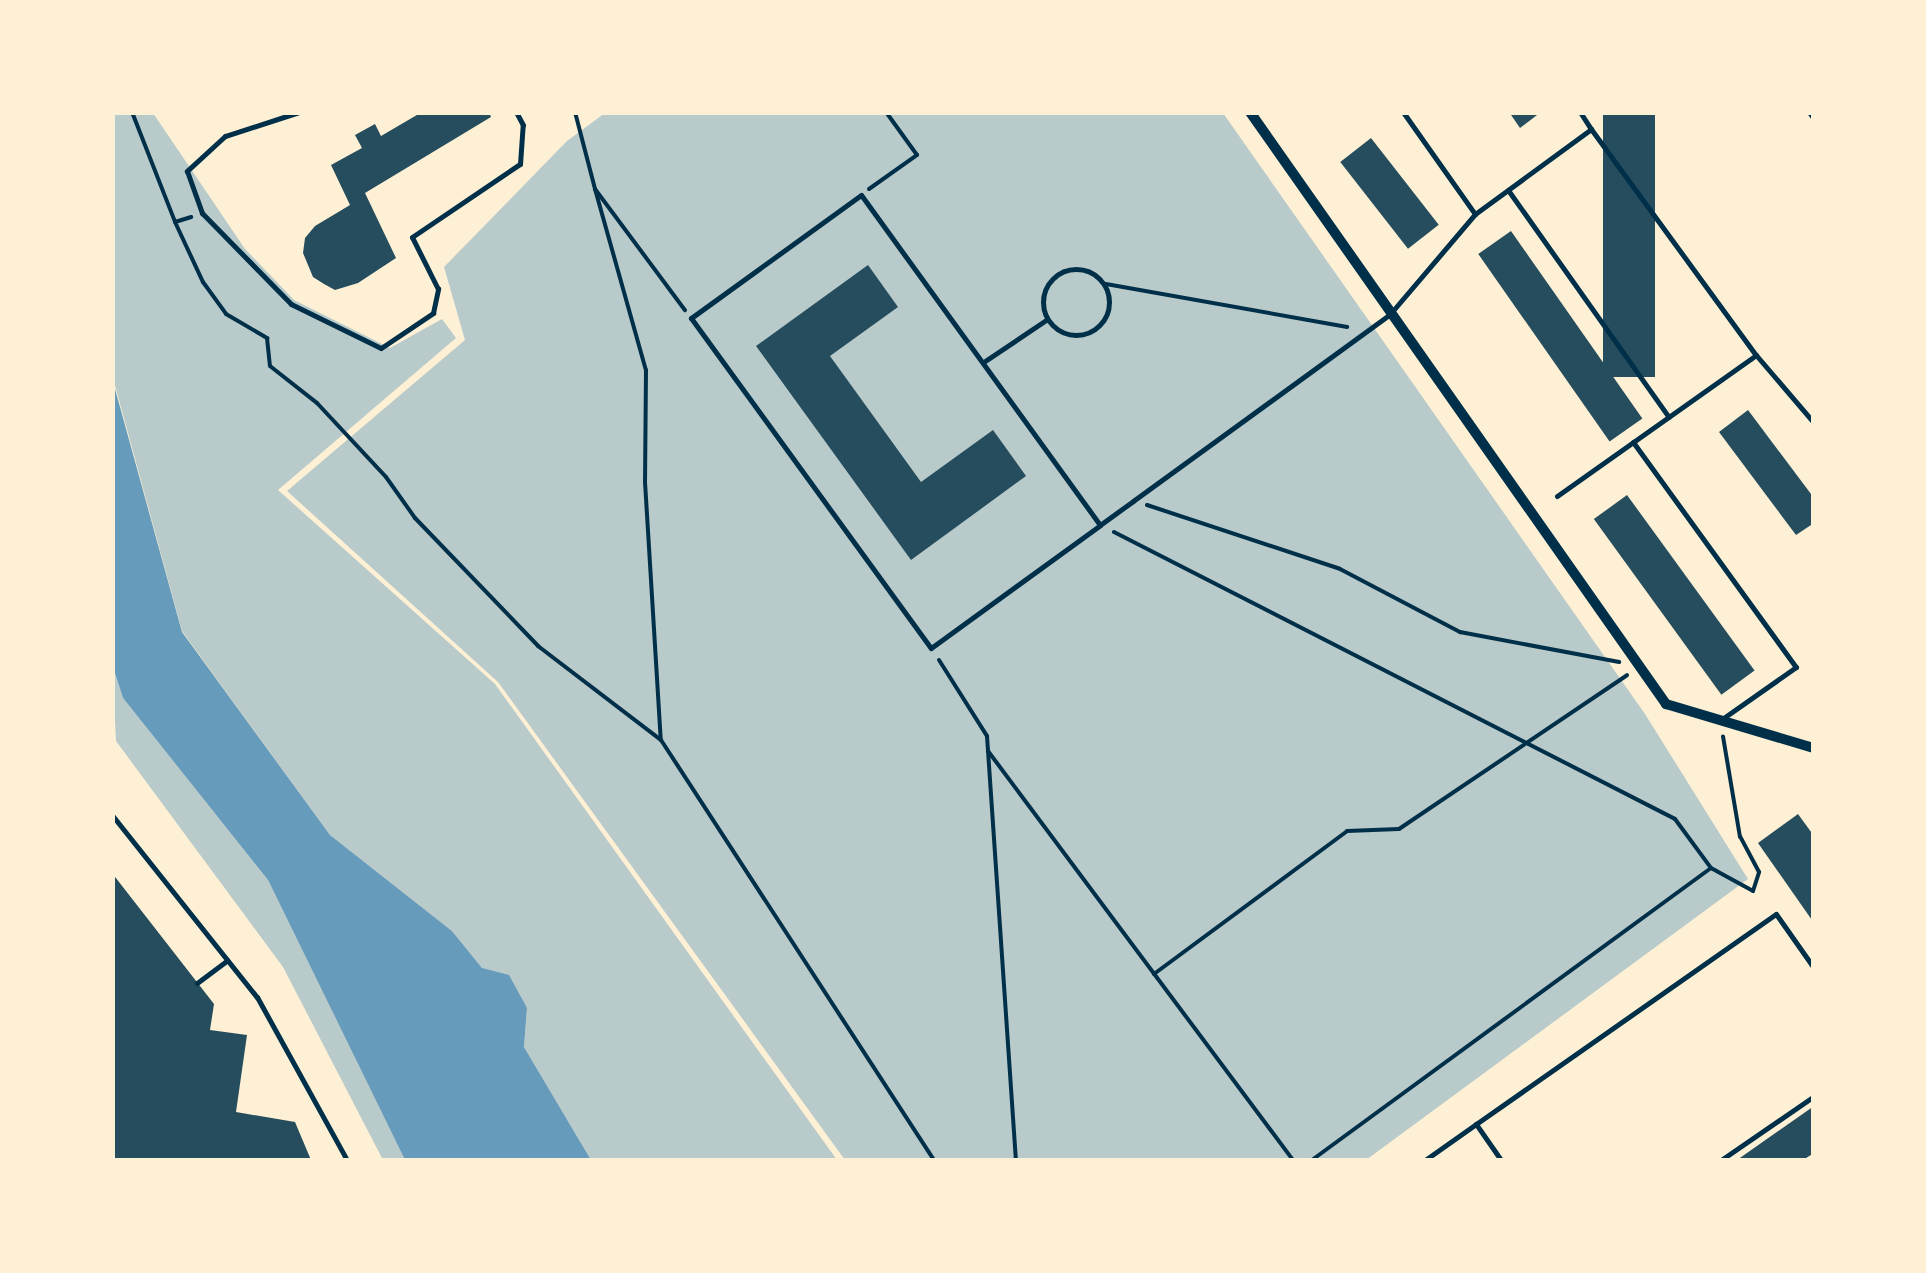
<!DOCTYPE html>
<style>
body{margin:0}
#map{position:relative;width:1926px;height:1273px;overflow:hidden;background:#fdf0d5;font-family:"PT Sans Narrow",sans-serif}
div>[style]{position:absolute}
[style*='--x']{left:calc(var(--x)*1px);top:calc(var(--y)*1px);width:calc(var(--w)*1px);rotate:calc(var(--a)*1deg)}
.green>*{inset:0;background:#b9caca}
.water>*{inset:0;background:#669bbc}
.building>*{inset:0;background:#264d5e;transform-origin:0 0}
.path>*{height:4px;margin:-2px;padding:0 2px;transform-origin:2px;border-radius:2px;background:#003049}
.service>*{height:5px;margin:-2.5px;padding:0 2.5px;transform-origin:2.5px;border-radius:2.5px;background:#003049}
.service>.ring{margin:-2.5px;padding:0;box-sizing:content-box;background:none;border:5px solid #003049;border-radius:50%}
.minor>*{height:10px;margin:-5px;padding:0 5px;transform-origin:5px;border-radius:5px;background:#003049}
span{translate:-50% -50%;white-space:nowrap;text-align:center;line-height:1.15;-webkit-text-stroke:10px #fdf0d5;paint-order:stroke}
.frame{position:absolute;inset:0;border:115px solid #fdf0d5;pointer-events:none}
</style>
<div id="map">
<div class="green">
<div style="clip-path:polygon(112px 113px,153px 113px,245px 249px,294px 300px,390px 348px,442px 319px,456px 338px,278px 490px,495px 684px,837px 1160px,591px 1160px,524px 1047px,527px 1008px,482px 968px,452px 931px,330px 835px,182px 631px,113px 378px)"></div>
<div style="clip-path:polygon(605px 113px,1223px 113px,1645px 714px,1748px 879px,1366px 1160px,845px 1160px,498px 682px,287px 491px,465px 340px,444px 267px,567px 141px)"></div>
<div style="clip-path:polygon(112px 664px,123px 698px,268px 880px,405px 1160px,383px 1160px,283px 967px,116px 741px)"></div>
</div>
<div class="water">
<div style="clip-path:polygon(112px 378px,182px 632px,330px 835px,452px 931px,482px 968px,509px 975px,527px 1008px,524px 1047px,591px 1160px,405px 1160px,268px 880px,123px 698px,112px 664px)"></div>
</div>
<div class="building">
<div style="clip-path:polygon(422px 112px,489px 112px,491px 117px,365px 193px,396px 258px,358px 283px,335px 290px,324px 284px,313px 277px,303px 253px,305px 238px,315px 226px,350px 205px,331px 165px,362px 148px,355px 135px,375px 124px,381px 136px)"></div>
<div style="clip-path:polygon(1509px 112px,1541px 112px,1520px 128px)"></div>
<div style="left:1603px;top:112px;width:52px;height:265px"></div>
<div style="left:1371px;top:138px;width:110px;height:39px;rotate:52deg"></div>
<div style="left:1511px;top:231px;width:229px;height:40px;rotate:55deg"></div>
<div style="clip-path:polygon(868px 265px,898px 307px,830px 356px,921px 482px,993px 430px,1026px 476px,911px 560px,756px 346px)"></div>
<div style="clip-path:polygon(1748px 410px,1814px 498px,1814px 523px,1796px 535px,1719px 432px)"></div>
<div style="left:1627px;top:495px;width:217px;height:41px;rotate:54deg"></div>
<div style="clip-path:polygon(1798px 814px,1814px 836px,1814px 923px,1758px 843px)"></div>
<div style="clip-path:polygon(112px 873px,214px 1004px,210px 1030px,247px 1035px,236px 1112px,295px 1122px,311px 1160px,112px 1160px)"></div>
<div style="clip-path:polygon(1814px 1106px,1814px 1153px,1803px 1160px,1737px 1160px)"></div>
</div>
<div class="path">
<div style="--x:132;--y:112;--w:118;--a:68.6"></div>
<div style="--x:175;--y:222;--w:17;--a:-17"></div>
<div style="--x:575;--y:112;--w:80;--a:75.4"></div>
<div style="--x:595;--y:189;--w:151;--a:53.4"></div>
<div style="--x:595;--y:189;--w:188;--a:74.3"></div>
<div style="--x:646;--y:370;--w:112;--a:90.5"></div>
<div style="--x:645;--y:482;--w:258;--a:86.5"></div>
<div style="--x:869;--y:189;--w:59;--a:-35.3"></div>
<div style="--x:917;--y:155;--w:53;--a:-125.8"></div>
<div style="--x:175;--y:222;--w:66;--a:65"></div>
<div style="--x:203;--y:282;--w:39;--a:54"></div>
<div style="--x:226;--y:314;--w:48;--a:30.3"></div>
<div style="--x:267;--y:338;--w:28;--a:84"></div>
<div style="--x:270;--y:366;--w:60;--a:38.2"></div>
<div style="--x:317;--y:403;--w:101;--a:47"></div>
<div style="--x:386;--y:477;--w:50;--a:54.7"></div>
<div style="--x:415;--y:518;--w:178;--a:46.1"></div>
<div style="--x:538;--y:646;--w:155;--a:37.4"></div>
<div style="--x:661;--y:740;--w:501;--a:56.98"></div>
<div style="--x:1106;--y:284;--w:245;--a:10.1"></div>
<div style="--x:1147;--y:505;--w:203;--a:18.3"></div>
<div style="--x:1340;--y:569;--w:136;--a:27.7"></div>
<div style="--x:1460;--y:632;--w:162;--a:10.7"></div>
<div style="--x:1114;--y:532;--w:630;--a:27.09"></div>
<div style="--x:1675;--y:819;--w:61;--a:53.7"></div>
<div style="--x:939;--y:660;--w:90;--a:57.7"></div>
<div style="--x:987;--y:736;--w:425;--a:86.1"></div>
<div style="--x:988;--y:751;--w:510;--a:53.29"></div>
<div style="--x:1154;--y:974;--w:240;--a:-36.5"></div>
<div style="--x:1347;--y:831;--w:52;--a:-2.2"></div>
<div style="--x:1399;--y:829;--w:275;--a:-34"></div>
<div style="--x:1312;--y:1160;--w:494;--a:-36.2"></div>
<div style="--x:1711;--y:868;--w:48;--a:28.7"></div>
<div style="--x:1753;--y:891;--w:20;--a:-72"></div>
<div style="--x:1759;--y:872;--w:40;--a:-118"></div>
<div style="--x:1740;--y:837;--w:102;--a:-99.6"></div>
</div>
<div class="service">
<div style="--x:299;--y:112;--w:78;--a:162"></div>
<div style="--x:225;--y:136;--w:52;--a:137.4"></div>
<div style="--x:187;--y:171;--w:45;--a:70.3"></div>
<div style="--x:202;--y:213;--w:127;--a:45.6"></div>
<div style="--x:291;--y:304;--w:100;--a:26.1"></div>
<div style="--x:381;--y:348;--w:63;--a:-33.9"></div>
<div style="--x:433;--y:313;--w:25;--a:-78"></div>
<div style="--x:438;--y:289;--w:58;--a:-116.6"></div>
<div style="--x:412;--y:237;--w:130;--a:-34.1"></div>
<div style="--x:520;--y:164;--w:39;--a:-86"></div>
<div style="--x:523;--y:125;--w:15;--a:-118"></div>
<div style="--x:1403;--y:112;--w:125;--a:54.8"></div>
<div style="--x:1580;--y:112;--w:20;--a:57"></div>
<div style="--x:1809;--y:112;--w:9;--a:54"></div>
<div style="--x:1508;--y:190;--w:278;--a:54.7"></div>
<div class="ring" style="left:1043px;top:269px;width:61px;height:61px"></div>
<div style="--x:985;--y:361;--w:73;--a:-33.9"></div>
<div style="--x:1633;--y:442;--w:278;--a:54.1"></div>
<div style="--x:1796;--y:667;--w:90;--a:144.9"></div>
<div style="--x:1557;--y:496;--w:244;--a:-35.3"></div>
<div style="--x:1100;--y:525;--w:407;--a:-125.9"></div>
<div style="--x:861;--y:195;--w:210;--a:144.1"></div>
<div style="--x:691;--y:318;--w:408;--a:54"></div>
<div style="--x:931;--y:648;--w:209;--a:-36"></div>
<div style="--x:1100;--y:525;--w:41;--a:-36"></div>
<div style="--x:1133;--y:501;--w:318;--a:-36"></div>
<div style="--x:1390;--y:314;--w:131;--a:-49.6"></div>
<div style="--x:1475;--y:214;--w:144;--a:-36.2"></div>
<div style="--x:1591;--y:129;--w:280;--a:53.9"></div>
<div style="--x:1756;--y:355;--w:89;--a:49.5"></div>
<div style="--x:112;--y:815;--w:233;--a:51.5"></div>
<div style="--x:257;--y:997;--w:186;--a:61.1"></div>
<div style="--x:197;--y:983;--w:38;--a:-37"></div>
<div style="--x:1425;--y:1160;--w:62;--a:-35.2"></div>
<div style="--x:1501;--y:1160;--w:44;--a:-124.8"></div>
<div style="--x:1476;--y:1124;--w:366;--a:-35"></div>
<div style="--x:1776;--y:914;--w:66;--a:54.9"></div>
<div style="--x:1721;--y:1160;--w:113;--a:-34.5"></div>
</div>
<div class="minor">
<div style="--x:1250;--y:112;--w:724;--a:54.9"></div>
<div style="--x:1666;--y:704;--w:154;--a:16.6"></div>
</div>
<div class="frame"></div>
</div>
